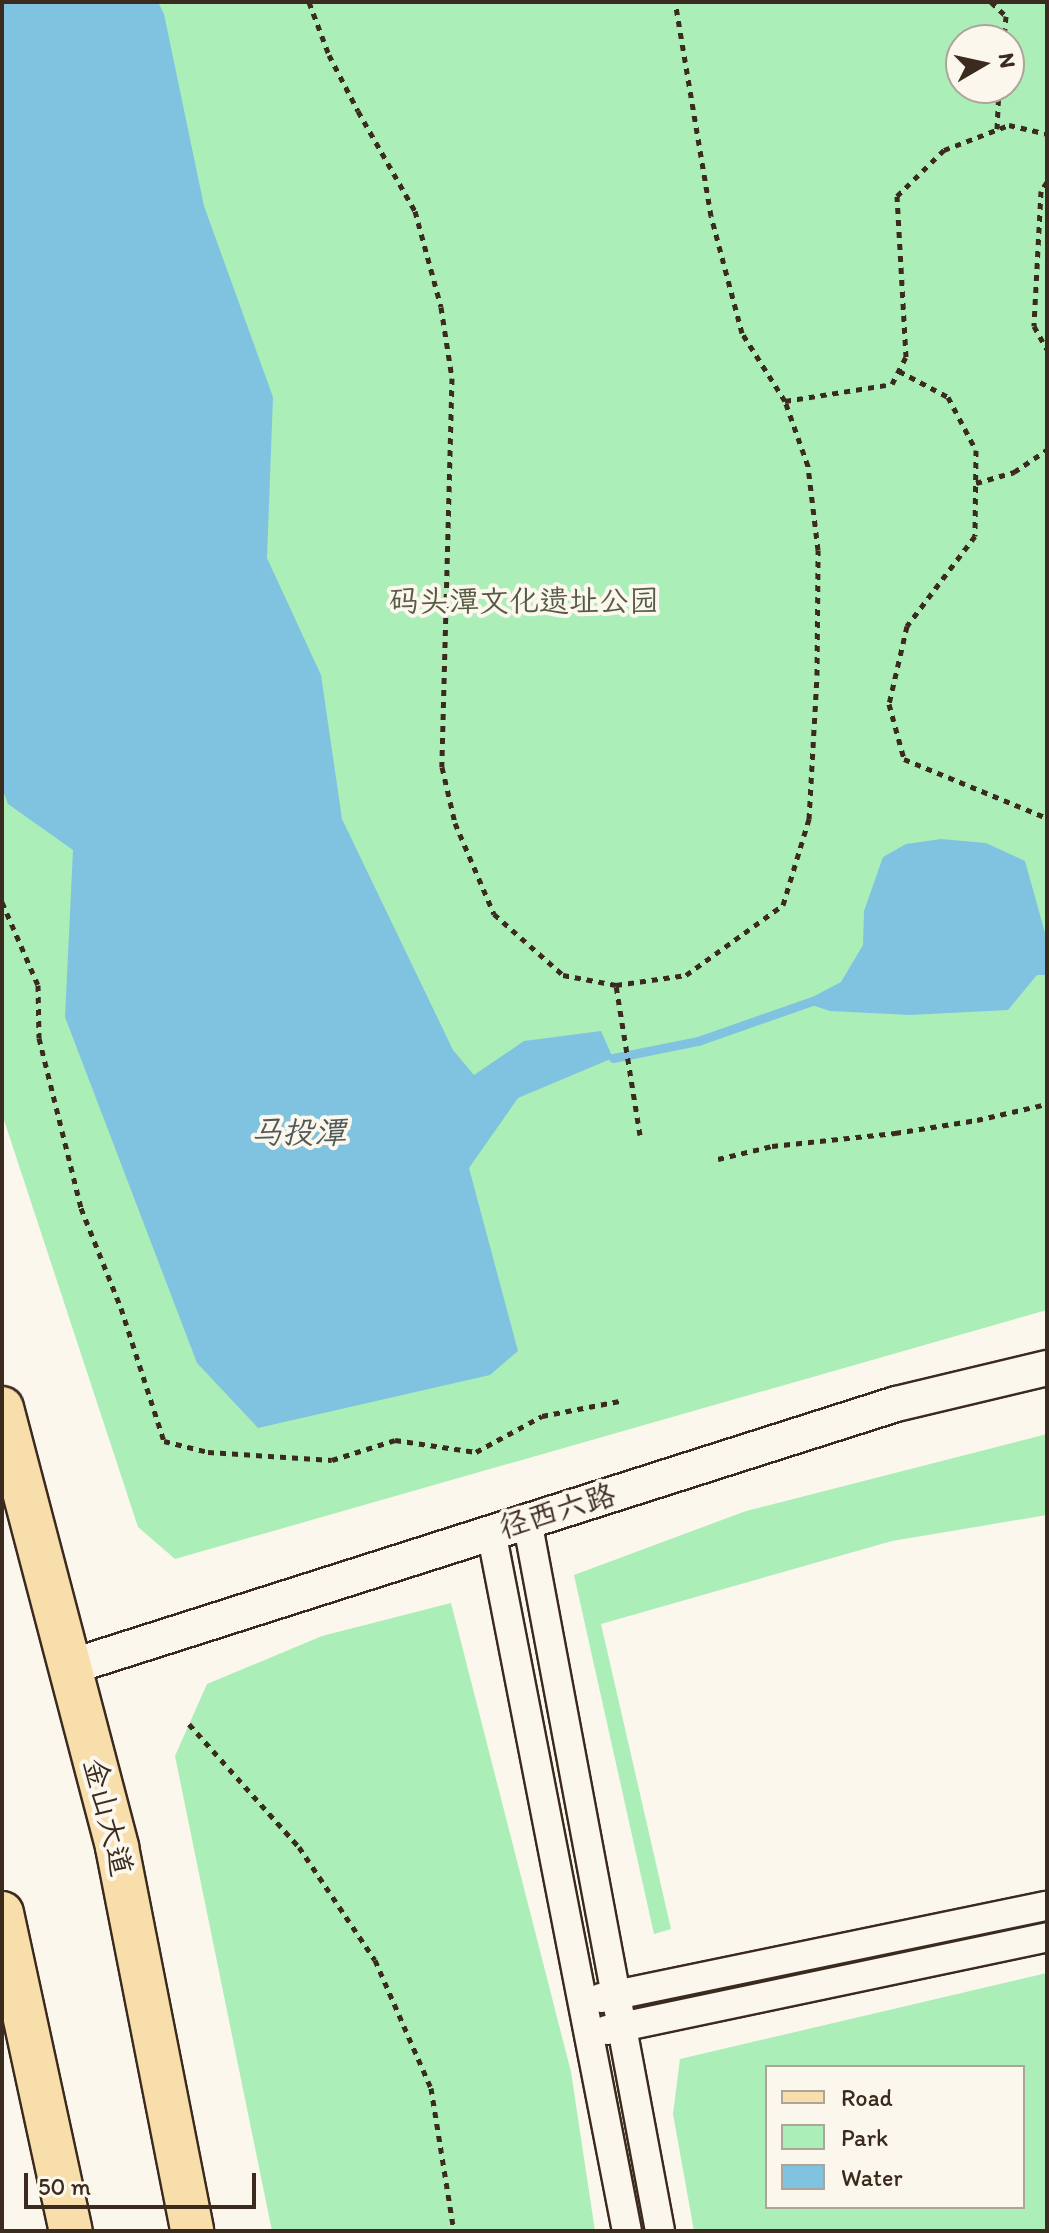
<!DOCTYPE html>
<meta charset="utf-8">
<style>
body{margin:0}
#map{position:relative;width:1049px;height:2233px;overflow:hidden;background:#fbf7ec;font-family:Itim,"LXGW WenKai TC",sans-serif}
div>[style]{position:absolute}
[style*='--x']{left:calc(var(--x)*1px);top:calc(var(--y)*1px);width:calc(var(--w)*1px);rotate:calc(var(--a)*1deg)}
.green>*{inset:0;background:#abeeb8}
.water>*{inset:0;background:#80c3e1}
.stream>*{height:9px;margin:-4.5px;padding:0 4.5px;transform-origin:4.5px;border-radius:4.5px;background:#80c3e1}
.path>*{height:5px;margin-top:-2.5px;transform-origin:0;background:repeating-linear-gradient(90deg,#3b2a1e 0 6px,transparent 0 12px)}
.roads{filter:drop-shadow(2px 0 #3b2a1e) drop-shadow(-2px 0 #3b2a1e) drop-shadow(0 2px #3b2a1e) drop-shadow(0 -2px #3b2a1e)}
.minor>*{height:28px;margin:-14px;padding:0 14px;transform-origin:14px;border-radius:14px;background:#fbf7ec}
.tertiary>*{height:34px;margin:-17px;padding:0 17px;transform-origin:17px;border-radius:17px;background:#fbf7ec}
.primary>*{height:42px;margin:-21px;padding:0 21px;transform-origin:21px;border-radius:21px;background:#f8deab}
span{translate:-50% -50%;white-space:nowrap;text-align:center;line-height:1.15;-webkit-text-stroke:8px #fbf7ec;paint-order:stroke}
.park-label{font-size:30px;color:#575b44}
.street-label{font-size:30px;color:#3b2a1e}
.water-label{font-size:32px;color:#505858;font-style:italic}
.frame{position:absolute;inset:0;border:4px solid #3b2a1e;pointer-events:none}
.legend{position:absolute;left:765px;top:2065px;width:260px;height:144px;box-sizing:border-box;background:#fbf7ec;border:2px solid #aea59a;margin:0;padding:10px 14px;list-style:none;font-size:24px;color:#3b2a1e}
.legend li{display:flex;align-items:center;gap:16px;height:40px}
.legend b{width:40px;border:2px solid #aea59a}
.north{position:absolute;left:945px;top:24px;width:80px;height:80px;box-sizing:border-box;background:#fbf7ec;border:2px solid #aea59a;border-radius:50%;rotate:81deg;font-size:22px;font-weight:700;line-height:32px;text-align:center;color:#3b2a1e}
.north::after{content:'';display:block;margin:auto;width:28px;height:36px;background:#3b2a1e;clip-path:polygon(50% 0,100% 100%,50% 72%,0 100%)}
.scale{position:absolute;left:24px;top:2173px;width:232px;height:36px;box-sizing:border-box;border:4px solid #3b2a1e;border-top:0;padding-left:10px;font-size:24px;line-height:28px;white-space:nowrap;color:#3b2a1e;-webkit-text-stroke:6px #fbf7ec;paint-order:stroke}
</style>
<div id="map">
<div class="green">
<div style="clip-path:polygon(evenodd,2px 2px,1047px 2px,1047px 1310px,175px 1559px,138px 1527px,2px 1114px,2px 2px,961px 40px,1009px 40px,1009px 88px,961px 88px,961px 40px)"></div>
<div style="clip-path:polygon(1047px 1434px,1047px 1515px,892px 1541px,601px 1624px,671px 1929px,654px 1934px,574px 1575px,746px 1511px)"></div>
<div style="clip-path:polygon(451px 1603px,571px 2072px,595px 2231px,272px 2231px,175px 1756px,207px 1684px,322px 1636px)"></div>
<div style="clip-path:polygon(evenodd,1047px 1973px,1047px 2231px,694px 2231px,673px 2114px,680px 2059px,1047px 1973px,1023px 2067px,1023px 2207px,767px 2207px,767px 2067px,1023px 2067px)"></div>
</div>
<div class="water">
<div style="clip-path:polygon(2px 2px,158px 2px,164px 14px,204px 206px,273px 397px,267px 558px,321px 675px,342px 819px,453px 1050px,474px 1075px,524px 1041px,601px 1031px,613px 1058px,518px 1098px,469px 1168px,518px 1351px,490px 1375px,258px 1428px,197px 1363px,65px 1017px,73px 850px,8px 804px,2px 788px)"></div>
<div style="clip-path:polygon(941px 839px,986px 843px,1025px 861px,1047px 940px,1047px 975px,1037px 975px,1008px 1010px,910px 1015px,830px 1011px,803px 1002px,841px 982px,863px 945px,864px 911px,883px 857px,906px 844px)"></div>
</div>
<div class="stream">
<div style="--x:613;--y:1058;--w:87;--a:-11.3"></div>
<div style="--x:698;--y:1041;--w:124;--a:-19.3"></div>
</div>
<div class="path">
<div style="--x:309;--y:2;--w:57;--a:69.3"></div>
<div style="--x:329;--y:55;--w:63;--a:62.6"></div>
<div style="--x:358;--y:111;--w:115;--a:60.3"></div>
<div style="--x:415;--y:211;--w:99;--a:74.8"></div>
<div style="--x:441;--y:307;--w:72;--a:81.2"></div>
<div style="--x:452;--y:378;--w:389;--a:91.5"></div>
<div style="--x:442;--y:767;--w:57;--a:76.9"></div>
<div style="--x:455;--y:823;--w:99;--a:66.8"></div>
<div style="--x:494;--y:914;--w:92;--a:41.5"></div>
<div style="--x:563;--y:975;--w:54;--a:10.7"></div>
<div style="--x:991;--y:2;--w:21;--a:43"></div>
<div style="--x:1006;--y:16;--w:24;--a:95"></div>
<div style="--x:997;--y:129;--w:41;--a:-87.2"></div>
<div style="--x:1047;--y:182;--w:11;--a:124"></div>
<div style="--x:1041;--y:191;--w:135;--a:93"></div>
<div style="--x:1034;--y:326;--w:26;--a:61"></div>
<div style="--x:899;--y:371;--w:55;--a:28"></div>
<div style="--x:948;--y:397;--w:60;--a:62.2"></div>
<div style="--x:976;--y:450;--w:86;--a:90.7"></div>
<div style="--x:975;--y:536;--w:113;--a:127.1"></div>
<div style="--x:907;--y:626;--w:80;--a:103"></div>
<div style="--x:889;--y:704;--w:57;--a:74.7"></div>
<div style="--x:904;--y:759;--w:155;--a:22.4"></div>
<div style="--x:785;--y:401;--w:108;--a:-9"></div>
<div style="--x:892;--y:384;--w:30;--a:-63"></div>
<div style="--x:906;--y:357;--w:161;--a:-93.2"></div>
<div style="--x:897;--y:196;--w:66;--a:-44.4"></div>
<div style="--x:944;--y:150;--w:70;--a:-21"></div>
<div style="--x:1009;--y:125;--w:39;--a:13"></div>
<div style="--x:976;--y:483;--w:40;--a:-16"></div>
<div style="--x:1014;--y:472;--w:40;--a:-34"></div>
<div style="--x:2;--y:902;--w:90;--a:66.6"></div>
<div style="--x:38;--y:985;--w:53;--a:88.9"></div>
<div style="--x:39;--y:1038;--w:175;--a:76.1"></div>
<div style="--x:81;--y:1208;--w:108;--a:68.2"></div>
<div style="--x:121;--y:1308;--w:140;--a:72.1"></div>
<div style="--x:164;--y:1441;--w:45;--a:14"></div>
<div style="--x:208;--y:1452;--w:124;--a:3.7"></div>
<div style="--x:332;--y:1460;--w:66;--a:-17.6"></div>
<div style="--x:395;--y:1440;--w:82;--a:8.4"></div>
<div style="--x:476;--y:1452;--w:75;--a:-28.6"></div>
<div style="--x:542;--y:1416;--w:79;--a:-10.9"></div>
<div style="--x:640;--y:1135;--w:152;--a:-99.1"></div>
<div style="--x:616;--y:985;--w:71;--a:-8.1"></div>
<div style="--x:686;--y:975;--w:120;--a:-35.8"></div>
<div style="--x:783;--y:905;--w:90;--a:-73.2"></div>
<div style="--x:809;--y:819;--w:144;--a:-86.8"></div>
<div style="--x:817;--y:675;--w:125;--a:-89.5"></div>
<div style="--x:818;--y:550;--w:85;--a:-96.8"></div>
<div style="--x:808;--y:466;--w:69;--a:-109.5"></div>
<div style="--x:785;--y:401;--w:80;--a:-122.3"></div>
<div style="--x:742;--y:333;--w:121;--a:-104.8"></div>
<div style="--x:711;--y:216;--w:217;--a:-99.5"></div>
<div style="--x:718;--y:1159;--w:56;--a:-13.5"></div>
<div style="--x:772;--y:1146;--w:124;--a:-6"></div>
<div style="--x:895;--y:1133;--w:83;--a:-9"></div>
<div style="--x:977;--y:1120;--w:72;--a:-12.9"></div>
<div style="--x:189;--y:1724;--w:165;--a:48.2"></div>
<div style="--x:299;--y:1847;--w:136;--a:56.1"></div>
<div style="--x:375;--y:1960;--w:140;--a:66.4"></div>
<div style="--x:431;--y:2088;--w:145;--a:80.9"></div>
</div>
<div class="roads">
<div class="minor">
<div style="--x:527;--y:1520;--w:723;--a:79.4"></div>
<div style="--x:491;--y:1531;--w:713;--a:79.01"></div>
<div style="--x:601;--y:1998;--w:455;--a:-11.7"></div>
<div style="--x:607;--y:2030;--w:450;--a:-11.9"></div>
</div>
<div class="tertiary">
<div style="--x:70;--y:1667;--w:867;--a:-17.66"></div>
<div style="--x:896;--y:1404;--w:155;--a:-13.4"></div>
</div>
<div class="primary">
<div style="--x:2;--y:1408;--w:454;--a:75.3"></div>
<div style="--x:117;--y:1847;--w:391;--a:78.9"></div>
<div style="--x:2;--y:1913;--w:325;--a:77.8"></div>
</div>
</div>
<div class="park-label">
<span style="left:524px;top:601px">码头潭文化遗址公园</span>
</div>
<div class="street-label">
<span style="left:557px;top:1511px;rotate:-17deg">径西六路</span>
<span style="left:108px;top:1817px;rotate:76deg">金山大道</span>
</div>
<div class="water-label">
<span style="left:298px;top:1132px">马投潭</span>
</div>
<div class="frame"></div>
<ul class="legend">
<li><b style="height:10px;background:#f8deab"></b>Road</li>
<li><b style="height:22px;background:#abeeb8"></b>Park</li>
<li><b style="height:22px;background:#80c3e1"></b>Water</li>
</ul>
<div class="north">N</div>
<div class="scale">50 m</div>
</div>
